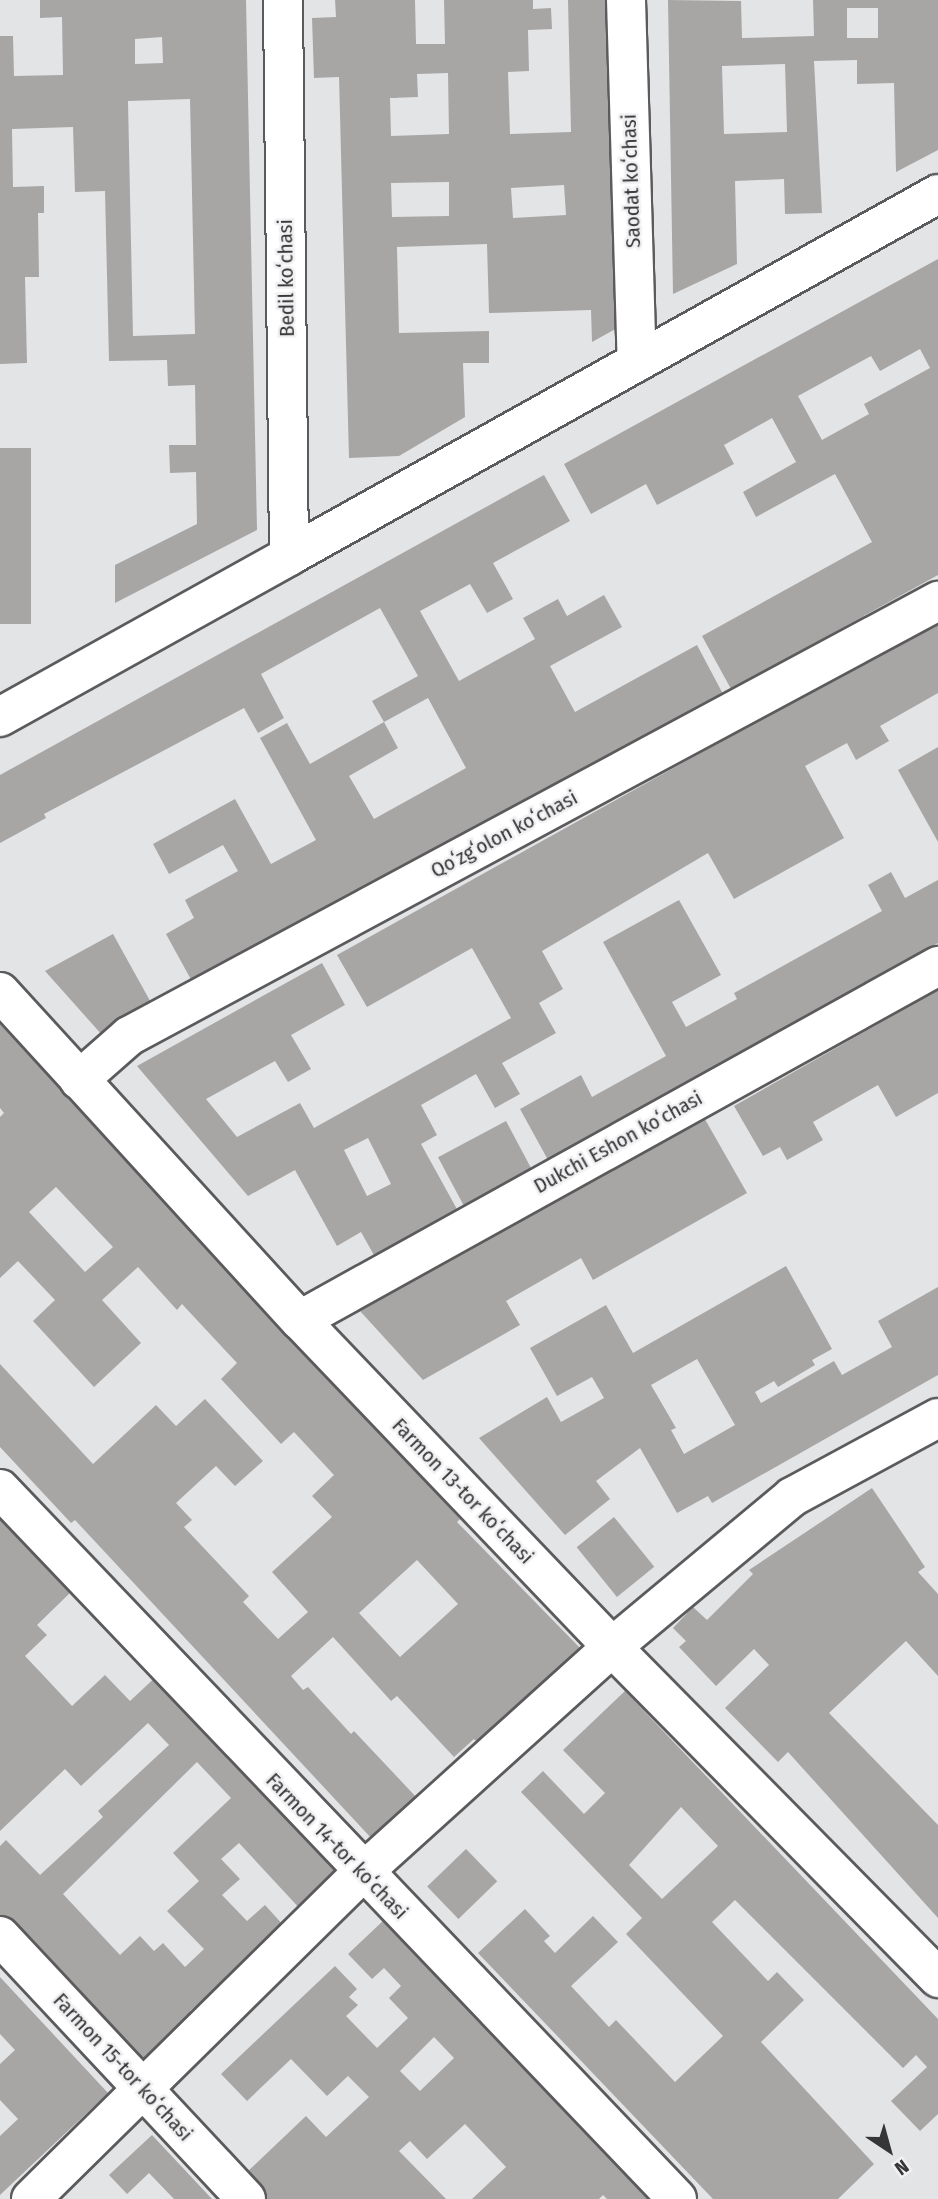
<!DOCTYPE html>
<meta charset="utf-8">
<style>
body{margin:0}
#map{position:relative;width:938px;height:2199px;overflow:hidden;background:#e3e4e6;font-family:"Fira Sans Condensed",sans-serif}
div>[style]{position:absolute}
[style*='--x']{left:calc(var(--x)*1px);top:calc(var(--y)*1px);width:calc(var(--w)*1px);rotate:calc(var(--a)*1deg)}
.building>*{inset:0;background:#a8a6a5;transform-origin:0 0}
.roads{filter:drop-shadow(2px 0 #5b5b5d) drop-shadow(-2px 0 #5b5b5d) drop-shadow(0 2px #5b5b5d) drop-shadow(0 -2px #5b5b5d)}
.street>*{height:38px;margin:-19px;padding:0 19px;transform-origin:19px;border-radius:19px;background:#fff}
.secondary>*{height:38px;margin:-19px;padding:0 19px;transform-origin:19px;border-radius:19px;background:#fff}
span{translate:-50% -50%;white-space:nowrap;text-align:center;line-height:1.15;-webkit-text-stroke:5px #f1f1f3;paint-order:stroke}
.street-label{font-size:21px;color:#363637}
.north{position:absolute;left:854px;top:2115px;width:70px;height:70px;-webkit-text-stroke:5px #f1f1f3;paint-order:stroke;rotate:144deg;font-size:19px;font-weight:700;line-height:28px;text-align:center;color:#363637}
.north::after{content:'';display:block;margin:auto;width:24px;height:32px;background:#363637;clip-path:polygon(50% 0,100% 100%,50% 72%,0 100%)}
</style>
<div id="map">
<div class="building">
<div style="clip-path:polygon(evenodd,40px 0,246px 0,257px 530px,115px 603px,115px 565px,197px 524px,196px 472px,170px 473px,169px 445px,196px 445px,195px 385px,168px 386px,167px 360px,109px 361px,105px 191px,75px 192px,73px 127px,12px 129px,13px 187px,44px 186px,44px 213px,38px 213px,39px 277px,25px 277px,27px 363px,0 364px,0 36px,13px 36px,14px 76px,63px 75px,62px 17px,40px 18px,40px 0,162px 37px,163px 63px,135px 64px,135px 39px,162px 37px,40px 0,190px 99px,195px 334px,133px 336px,128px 101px,190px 99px)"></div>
<div style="clip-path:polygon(evenodd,335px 0,415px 0,416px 44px,445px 44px,444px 0,533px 0,533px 9px,551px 8px,552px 29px,528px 30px,529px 71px,508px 72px,510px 134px,571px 132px,568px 0,611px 0,628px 322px,592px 342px,591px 310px,489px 313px,487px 244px,397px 247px,399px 333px,489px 331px,489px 363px,463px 363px,465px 417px,399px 456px,349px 458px,339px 77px,314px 78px,312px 18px,336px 17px,335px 0,448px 73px,449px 134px,391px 136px,390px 98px,418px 97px,417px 74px,448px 73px,335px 0,449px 182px,449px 216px,392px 217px,391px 183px,449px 182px,335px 0,564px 185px,566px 215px,513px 218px,511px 188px,564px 185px)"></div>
<div style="clip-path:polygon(evenodd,668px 0,741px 1px,742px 38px,814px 36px,813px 0,938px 0,938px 150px,896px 172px,894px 83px,857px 84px,857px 60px,814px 61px,822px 213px,785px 214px,784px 179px,735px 181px,737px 264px,673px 294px,668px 0,847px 8px,878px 8px,878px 38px,847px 38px,847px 8px,668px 0,785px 64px,787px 132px,724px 134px,722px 66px,785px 64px)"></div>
<div style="clip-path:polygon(evenodd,938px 259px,938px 575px,731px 689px,702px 636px,872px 542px,835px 474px,756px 517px,743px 492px,796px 462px,772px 418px,724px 445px,734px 464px,657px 505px,646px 484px,591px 514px,564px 464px,938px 259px,920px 349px,930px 368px,864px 404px,869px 414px,822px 440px,798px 396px,871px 356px,880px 371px,920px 349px)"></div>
<div style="left:0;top:448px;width:31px;height:176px"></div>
<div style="clip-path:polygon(544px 475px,570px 521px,493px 563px,513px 599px,487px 613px,470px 584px,420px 611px,459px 681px,535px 639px,523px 618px,558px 599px,567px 616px,604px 595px,622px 627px,550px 666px,575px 712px,697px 645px,723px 694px,194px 985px,166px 934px,194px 918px,185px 900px,238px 871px,223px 845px,169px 874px,153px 844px,235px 799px,271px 864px,316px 840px,260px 738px,287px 723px,310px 764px,384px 722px,398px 748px,349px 776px,374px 819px,466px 768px,428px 698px,384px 722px,372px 701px,418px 676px,380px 608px,261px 674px,284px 718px,258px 733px,244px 708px,44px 814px,46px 818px,0 843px,0 775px)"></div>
<div style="clip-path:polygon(evenodd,938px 621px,938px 693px,880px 726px,889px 741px,856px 760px,847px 743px,805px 766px,844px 838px,734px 899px,708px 853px,542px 951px,563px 989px,539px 1003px,556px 1033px,502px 1063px,520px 1094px,495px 1108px,476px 1074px,421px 1105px,437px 1135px,421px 1144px,458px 1211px,375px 1257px,361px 1232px,337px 1246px,295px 1170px,248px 1196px,137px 1066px,322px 963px,345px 1005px,291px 1035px,311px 1069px,288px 1082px,275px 1061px,206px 1099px,237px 1137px,300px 1103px,314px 1128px,461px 1046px,511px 1018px,472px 948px,367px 1007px,337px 955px,938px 621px,368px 1138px,391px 1184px,367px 1196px,344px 1150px,368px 1138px)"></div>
<div style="clip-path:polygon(938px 747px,938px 842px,898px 770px)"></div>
<div style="clip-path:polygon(891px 872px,905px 898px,938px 880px,938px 943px,548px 1160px,520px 1109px,581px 1075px,592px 1097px,666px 1056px,603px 942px,679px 900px,721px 975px,672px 1002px,686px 1027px,737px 999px,734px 993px,882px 911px,868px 885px)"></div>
<div style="clip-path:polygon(113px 934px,154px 1008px,103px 1036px,45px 971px)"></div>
<div style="clip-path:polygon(938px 990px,938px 1093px,896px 1117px,878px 1085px,813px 1122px,823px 1140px,787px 1160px,780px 1147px,763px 1156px,734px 1106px)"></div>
<div style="clip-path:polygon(evenodd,0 1024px,460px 1519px,457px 1522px,581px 1649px,479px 1744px,474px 1739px,454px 1757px,397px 1696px,391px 1701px,333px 1637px,291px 1676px,303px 1690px,308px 1687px,351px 1734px,354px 1731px,418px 1799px,373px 1840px,75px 1520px,71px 1523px,0 1447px,0 1364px,93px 1464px,156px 1405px,176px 1426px,205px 1399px,263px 1461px,235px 1486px,216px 1466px,176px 1503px,192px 1520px,184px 1527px,249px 1596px,243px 1602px,278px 1639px,308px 1612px,272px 1572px,332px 1517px,312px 1496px,334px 1475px,294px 1432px,281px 1444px,221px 1379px,237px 1363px,182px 1304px,177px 1310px,138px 1267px,102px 1300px,141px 1343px,94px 1387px,33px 1321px,55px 1300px,18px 1261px,0 1278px,0 1117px,4px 1113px,0 1108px,0 1024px,56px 1187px,113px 1247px,85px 1272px,29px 1212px,56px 1187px,0 1024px,417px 1560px,458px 1604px,400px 1657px,359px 1613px,417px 1560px)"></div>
<div style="clip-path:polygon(698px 1107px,747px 1193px,593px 1280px,581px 1258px,506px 1301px,520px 1325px,423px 1380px,360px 1311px,549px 1204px,544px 1194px)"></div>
<div style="left:506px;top:1121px;width:55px;height:77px;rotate:62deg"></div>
<div style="clip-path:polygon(evenodd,786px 1266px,832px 1349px,812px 1360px,815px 1365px,778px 1387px,774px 1381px,755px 1392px,761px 1403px,834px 1361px,842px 1375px,892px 1347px,878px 1321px,938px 1287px,938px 1375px,712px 1503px,708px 1496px,677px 1513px,640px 1448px,596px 1481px,610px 1499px,565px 1535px,479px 1438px,547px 1397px,561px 1422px,604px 1398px,592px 1377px,557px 1396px,530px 1348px,606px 1305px,633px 1353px,786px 1266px,697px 1359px,735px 1425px,684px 1454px,671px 1430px,676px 1428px,651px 1385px,697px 1359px)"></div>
<div style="clip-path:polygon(872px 1488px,925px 1567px,918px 1572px,938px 1594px,938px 1676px,906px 1641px,829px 1713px,938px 1825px,938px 1918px,788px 1752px,778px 1762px,725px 1708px,769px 1665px,754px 1649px,716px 1686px,679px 1647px,686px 1641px,673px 1628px,693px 1607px,707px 1620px,753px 1574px,749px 1570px)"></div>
<div style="clip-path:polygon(evenodd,0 1506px,73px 1590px,37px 1625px,47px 1635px,25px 1656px,42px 1674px,72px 1706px,105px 1675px,130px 1701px,160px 1673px,346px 1869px,302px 1911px,239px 1843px,221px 1859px,240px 1879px,222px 1895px,247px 1921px,265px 1905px,285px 1927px,190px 2011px,193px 2014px,141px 2063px,0 1915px,0 1846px,6px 1840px,40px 1875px,103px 1817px,98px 1811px,169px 1745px,148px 1723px,81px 1786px,65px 1769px,0 1831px,0 1506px,197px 1762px,231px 1798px,173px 1853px,199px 1881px,167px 1911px,204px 1949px,185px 1967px,163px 1943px,154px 1951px,140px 1936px,120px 1955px,63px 1894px,197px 1762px)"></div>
<div style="left:614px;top:1517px;width:64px;height:48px;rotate:51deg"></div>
<div style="clip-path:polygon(evenodd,625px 1691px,938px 2019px,938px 2114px,920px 2131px,891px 2101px,927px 2067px,916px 2055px,903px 2068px,735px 1900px,712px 1922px,768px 1981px,777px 1972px,804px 2000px,761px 2042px,874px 2164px,838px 2199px,713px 2199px,478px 1953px,525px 1909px,550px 1936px,544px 1941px,555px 1953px,593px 1916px,618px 1942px,571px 1986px,609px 2027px,616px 2020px,675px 2082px,723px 2036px,626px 1934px,642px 1918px,521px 1792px,543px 1771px,584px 1814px,605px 1793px,563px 1750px,625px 1691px,681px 1807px,718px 1846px,662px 1899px,629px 1865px,681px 1807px)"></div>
<div style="left:466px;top:1849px;width:45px;height:54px;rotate:46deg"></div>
<div style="clip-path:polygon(evenodd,385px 1919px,657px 2199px,607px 2199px,603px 2195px,599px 2199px,472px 2199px,506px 2167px,465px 2124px,427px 2159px,410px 2141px,399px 2151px,446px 2199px,267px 2199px,244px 2175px,306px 2116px,326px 2137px,369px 2097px,348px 2076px,327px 2096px,291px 2059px,247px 2101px,221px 2074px,335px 1966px,357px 1989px,349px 1997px,358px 2005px,346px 2016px,377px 2048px,408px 2018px,389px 1998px,401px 1986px,384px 1968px,372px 1979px,348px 1954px,385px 1919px,434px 2037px,454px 2058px,420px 2091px,400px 2071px,434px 2037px)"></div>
<div style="clip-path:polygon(0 1977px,108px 2093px,0 2195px,0 2136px,18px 2119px,0 2100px,0 2064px,15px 2050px,0 2034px)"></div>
<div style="clip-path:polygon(152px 2135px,212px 2199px,174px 2199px,149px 2173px,127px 2194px,109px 2175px)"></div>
</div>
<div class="roads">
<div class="street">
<div style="--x:626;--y:0;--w:362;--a:88.3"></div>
<div style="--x:289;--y:556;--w:743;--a:-29.15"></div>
<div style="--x:0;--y:992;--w:445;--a:47.6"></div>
<div style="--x:300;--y:1320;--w:452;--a:46.3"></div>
<div style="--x:612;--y:1647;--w:465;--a:45.4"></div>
<div style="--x:79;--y:1080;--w:67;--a:-41.3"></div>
<div style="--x:129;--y:1036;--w:919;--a:-28.27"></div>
<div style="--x:300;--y:1320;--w:730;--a:-29.02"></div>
<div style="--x:0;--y:1489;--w:981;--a:46.36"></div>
<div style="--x:0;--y:1936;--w:360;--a:46.9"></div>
<div style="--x:31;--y:2199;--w:465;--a:-44.6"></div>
<div style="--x:362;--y:1873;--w:337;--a:-42.1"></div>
<div style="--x:612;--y:1647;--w:234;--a:-39.8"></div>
<div style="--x:792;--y:1497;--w:166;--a:-28.4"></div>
</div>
<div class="secondary">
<div style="--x:0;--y:717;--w:331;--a:-29.1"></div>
<div style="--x:289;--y:556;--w:556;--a:-90.62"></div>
</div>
</div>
<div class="street-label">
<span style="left:631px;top:181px;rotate:-92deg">Saodat koʻchasi</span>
<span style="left:286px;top:278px;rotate:-91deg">Bedil koʻchasi</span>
<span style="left:504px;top:834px;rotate:-28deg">Qoʻzgʻolon koʻchasi</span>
<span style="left:618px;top:1142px;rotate:-29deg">Dukchi Eshon koʻchasi</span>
<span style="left:463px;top:1491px;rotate:46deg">Farmon 13-tor koʻchasi</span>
<span style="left:337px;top:1846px;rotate:46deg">Farmon 14-tor koʻchasi</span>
<span style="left:123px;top:2067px;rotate:47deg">Farmon 15-tor koʻchasi</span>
</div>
<div class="north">N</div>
</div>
